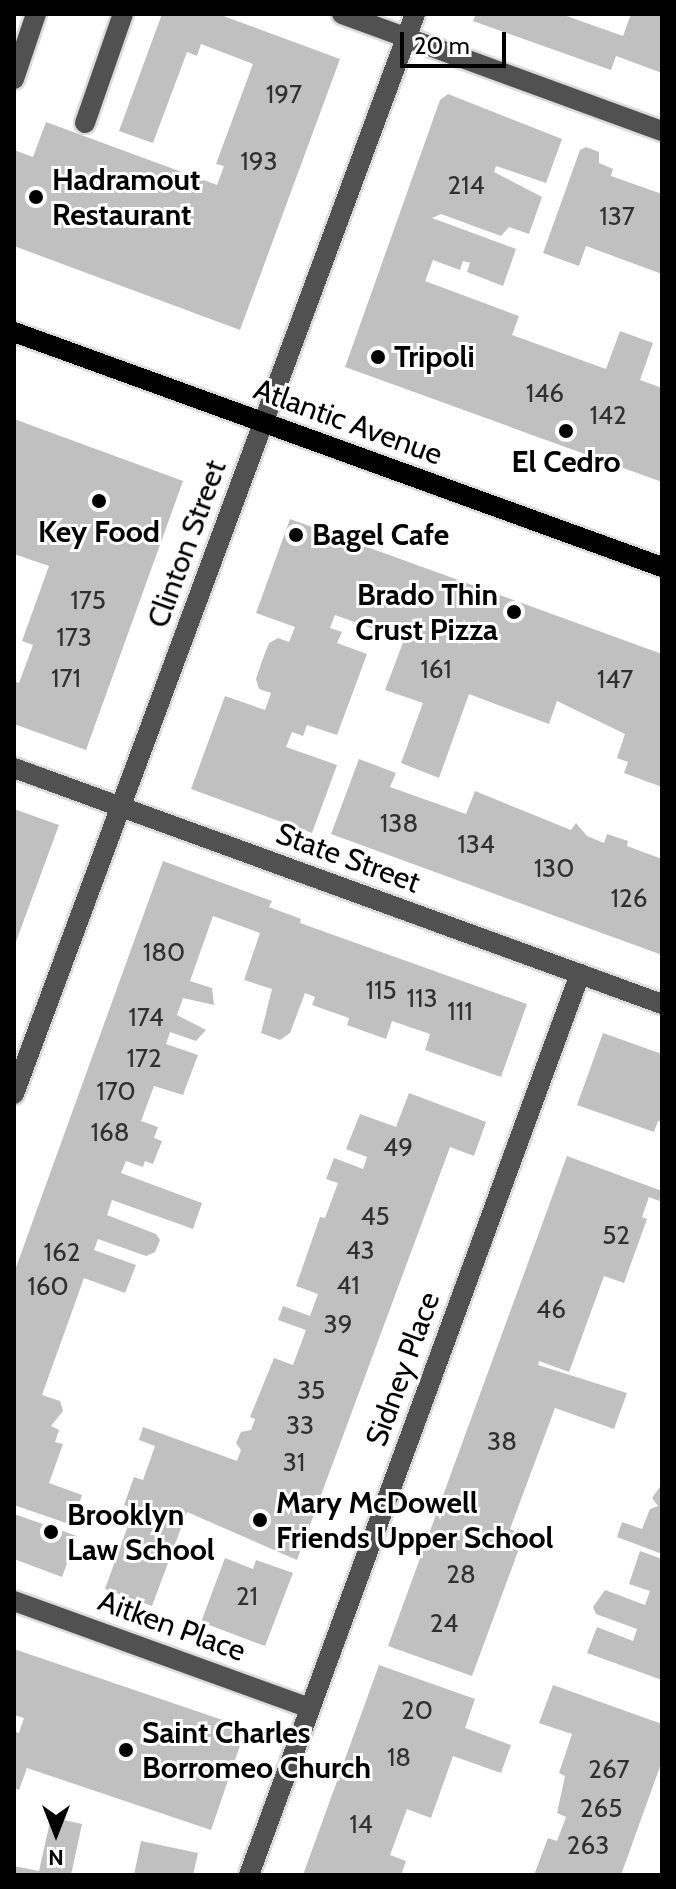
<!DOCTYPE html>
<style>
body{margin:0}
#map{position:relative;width:676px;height:1889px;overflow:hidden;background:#fff;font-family:Cabin,sans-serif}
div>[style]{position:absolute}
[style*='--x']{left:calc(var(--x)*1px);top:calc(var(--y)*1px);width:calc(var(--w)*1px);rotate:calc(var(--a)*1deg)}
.building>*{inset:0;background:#c0c0c0}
.roads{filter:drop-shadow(2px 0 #dbdbdb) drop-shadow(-2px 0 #dbdbdb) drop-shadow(0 2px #dbdbdb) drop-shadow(0 -2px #dbdbdb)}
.minor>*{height:20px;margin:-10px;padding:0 10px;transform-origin:10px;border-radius:10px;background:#515151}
.major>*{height:20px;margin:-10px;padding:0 10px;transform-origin:10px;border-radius:10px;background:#000}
.dots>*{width:22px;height:22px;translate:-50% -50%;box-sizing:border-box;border:4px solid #fff;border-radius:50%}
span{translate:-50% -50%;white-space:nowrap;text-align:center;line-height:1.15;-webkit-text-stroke:6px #fff;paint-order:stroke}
.number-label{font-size:26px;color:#303030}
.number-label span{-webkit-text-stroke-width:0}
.poi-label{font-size:30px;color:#000;font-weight:700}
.left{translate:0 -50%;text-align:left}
.right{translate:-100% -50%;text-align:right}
.street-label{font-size:30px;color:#000}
.frame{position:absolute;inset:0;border:16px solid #000;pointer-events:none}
.north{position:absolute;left:16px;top:1793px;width:80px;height:80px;-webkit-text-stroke:6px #fff;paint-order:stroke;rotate:180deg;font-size:22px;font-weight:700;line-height:32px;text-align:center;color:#000}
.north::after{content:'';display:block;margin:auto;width:28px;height:36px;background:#000;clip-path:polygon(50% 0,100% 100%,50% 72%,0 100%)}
.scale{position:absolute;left:400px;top:32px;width:106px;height:36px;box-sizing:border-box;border:4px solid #000;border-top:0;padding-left:10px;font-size:24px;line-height:28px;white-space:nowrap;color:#000;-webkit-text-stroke:6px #fff;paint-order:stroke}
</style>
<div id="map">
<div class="building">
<div style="clip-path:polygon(162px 14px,218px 14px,340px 59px,240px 330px,14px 246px,14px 150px,33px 157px,46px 122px,217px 185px,224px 166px,216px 164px,253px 64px,201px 44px,197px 56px,187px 52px,153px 143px,119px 131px)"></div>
<div style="clip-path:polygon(476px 14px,561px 14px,623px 36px,631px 14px,662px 14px,662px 73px,616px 56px,611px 70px,473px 21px)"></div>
<div style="clip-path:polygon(448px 94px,562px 139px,546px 183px,496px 166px,494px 172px,542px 197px,529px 234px,509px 227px,501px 236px,441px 214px,432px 218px,516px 249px,503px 286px,467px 272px,470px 263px,463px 261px,460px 270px,433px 260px,425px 281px,519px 316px,512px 335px,606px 369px,620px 331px,653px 343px,640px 380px,662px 388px,662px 482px,345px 367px,440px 100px)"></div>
<div style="clip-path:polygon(586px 147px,599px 152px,599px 163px,613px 169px,611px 176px,662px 194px,662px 274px,586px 246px,579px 266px,543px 253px,580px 150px)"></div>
<div style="clip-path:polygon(14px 419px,183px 481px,86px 750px,14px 724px,14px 681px,19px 683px,33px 645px,22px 641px,49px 566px,14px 554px)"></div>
<div style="clip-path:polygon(290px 519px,662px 654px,662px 787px,624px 773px,628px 762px,617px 758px,625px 734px,557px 701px,549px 724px,469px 694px,439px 778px,401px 763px,423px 703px,385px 690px,404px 640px,335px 615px,330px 628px,342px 632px,337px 643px,367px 654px,337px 735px,307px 725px,303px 736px,292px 732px,286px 747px,337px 765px,312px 833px,191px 789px,225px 696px,265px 710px,271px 693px,259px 689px,256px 679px,262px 661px,269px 643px,278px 638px,289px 642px,295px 627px,256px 613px)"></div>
<div style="clip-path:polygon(359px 759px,396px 773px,390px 787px,466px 814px,475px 791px,571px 830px,576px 823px,587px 836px,604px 843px,607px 834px,628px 841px,627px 846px,662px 859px,662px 955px,331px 834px)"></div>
<div style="clip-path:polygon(14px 809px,59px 825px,14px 947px)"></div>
<div style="clip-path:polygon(163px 861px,272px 901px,269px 907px,301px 919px,300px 923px,527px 1004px,501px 1077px,425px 1050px,430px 1034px,392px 1021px,386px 1039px,347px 1025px,349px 1018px,312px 1005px,315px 997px,305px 993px,290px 1033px,280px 1040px,261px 1033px,272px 989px,244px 980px,260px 933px,213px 916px,190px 981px,212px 988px,214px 1005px,183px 998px,177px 1015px,206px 1030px,196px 1041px,170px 1032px,166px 1044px,198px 1055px,183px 1095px,154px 1086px,141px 1121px,158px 1127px,154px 1138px,162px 1141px,153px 1164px,145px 1161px,143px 1167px,126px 1161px,121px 1173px,202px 1203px,193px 1229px,112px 1200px,107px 1215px,156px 1234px,160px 1240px,155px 1252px,146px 1256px,98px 1239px,94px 1250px,136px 1265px,125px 1293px,84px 1278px,42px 1395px,60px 1401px,63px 1411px,51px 1426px,59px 1430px,55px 1442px,63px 1444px,49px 1483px,82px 1495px,72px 1525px,14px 1505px,14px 1273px)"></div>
<div style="clip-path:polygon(603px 1033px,662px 1054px,662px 1123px,658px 1121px,654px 1132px,577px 1105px)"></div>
<div style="clip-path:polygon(409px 1093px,486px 1122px,474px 1156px,450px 1147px,297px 1560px,187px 1512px,152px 1606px,105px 1589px,134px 1509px,124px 1505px,134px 1477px,143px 1480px,155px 1446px,139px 1440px,143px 1427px,237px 1461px,241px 1450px,236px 1443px,241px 1432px,251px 1430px,255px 1419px,250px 1417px,274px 1358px,293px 1365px,306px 1330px,278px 1320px,283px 1306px,310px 1316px,318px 1294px,296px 1286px,320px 1217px,325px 1218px,338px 1183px,326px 1179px,334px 1158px,363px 1169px,367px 1157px,346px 1149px,360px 1114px,396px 1127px)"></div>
<div style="clip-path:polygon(567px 1156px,662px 1191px,659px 1201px,649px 1197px,642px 1217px,647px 1219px,624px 1283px,604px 1276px,569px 1372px,539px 1361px,538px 1365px,627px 1393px,614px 1429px,555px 1408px,510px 1529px,524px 1535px,472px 1676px,388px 1646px)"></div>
<div style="clip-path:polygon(662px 1484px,662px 1554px,617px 1537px,622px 1522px,642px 1529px,650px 1509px,658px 1506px,652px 1498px)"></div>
<div style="clip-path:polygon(14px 1514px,77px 1536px,62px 1577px,14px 1559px)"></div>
<div style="clip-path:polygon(640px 1551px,662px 1559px,662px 1680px,587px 1653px,597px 1627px,633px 1641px,637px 1629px,596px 1614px,593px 1607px,605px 1590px,645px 1605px,650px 1591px,629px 1584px)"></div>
<div style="clip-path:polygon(225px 1558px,253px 1569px,256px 1560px,293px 1573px,265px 1646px,201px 1622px)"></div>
<div style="clip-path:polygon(14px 1649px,246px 1728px,211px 1830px,27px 1768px,19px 1790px,14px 1788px,14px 1731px,19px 1733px,24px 1718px,14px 1715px)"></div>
<div style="clip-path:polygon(379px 1665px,475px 1699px,465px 1728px,511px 1745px,501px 1773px,453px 1756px,431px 1818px,407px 1809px,390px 1855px,406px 1861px,401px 1875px,303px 1875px)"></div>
<div style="clip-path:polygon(553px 1685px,662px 1724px,662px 1761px,621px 1875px,534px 1875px,548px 1838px,557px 1841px,566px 1817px,557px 1813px,565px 1776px,559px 1773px,572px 1734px,539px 1723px)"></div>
<div style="clip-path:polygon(51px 1817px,82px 1824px,71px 1875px,14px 1875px,14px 1866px,39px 1871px)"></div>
<div style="clip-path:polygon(141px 1841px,198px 1853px,193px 1875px,134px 1875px)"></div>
</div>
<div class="roads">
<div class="minor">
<div style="--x:342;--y:14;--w:341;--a:20.1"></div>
<div style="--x:14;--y:79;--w:69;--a:-71.3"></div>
<div style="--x:85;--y:123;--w:115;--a:-70.8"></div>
<div style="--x:14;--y:768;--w:690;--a:20.01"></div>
<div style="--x:14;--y:1094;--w:1152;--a:-69.63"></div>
<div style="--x:14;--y:1601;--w:315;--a:19.9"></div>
<div style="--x:249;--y:1875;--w:960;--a:-69.83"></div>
</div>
<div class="major">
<div style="--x:14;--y:332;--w:689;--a:19.93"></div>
</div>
</div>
<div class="dots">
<div style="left:36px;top:197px;background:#000"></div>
<div style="left:378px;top:357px;background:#000"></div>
<div style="left:566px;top:431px;background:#000"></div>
<div style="left:99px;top:501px;background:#000"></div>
<div style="left:296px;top:535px;background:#000"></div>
<div style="left:514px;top:612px;background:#000"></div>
<div style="left:260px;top:1520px;background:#000"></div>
<div style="left:51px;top:1532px;background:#000"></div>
<div style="left:126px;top:1750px;background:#000"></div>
</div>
<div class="number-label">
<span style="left:284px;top:95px">197</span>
<span style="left:259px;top:162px">193</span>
<span style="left:466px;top:186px">214</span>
<span style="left:617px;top:217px">137</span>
<span style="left:545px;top:394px">146</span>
<span style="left:608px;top:416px">142</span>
<span style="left:88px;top:601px">175</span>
<span style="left:74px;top:638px">173</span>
<span style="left:436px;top:670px">161</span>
<span style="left:66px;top:679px">171</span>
<span style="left:615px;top:680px">147</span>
<span style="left:399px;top:824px">138</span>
<span style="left:476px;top:845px">134</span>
<span style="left:554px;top:869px">130</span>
<span style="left:629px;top:899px">126</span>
<span style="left:164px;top:953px">180</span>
<span style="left:381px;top:991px">115</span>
<span style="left:422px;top:999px">113</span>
<span style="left:460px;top:1012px">111</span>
<span style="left:146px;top:1018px">174</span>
<span style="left:144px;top:1059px">172</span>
<span style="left:116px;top:1092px">170</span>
<span style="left:110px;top:1133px">168</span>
<span style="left:398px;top:1148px">49</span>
<span style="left:375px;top:1217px">45</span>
<span style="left:616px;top:1236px">52</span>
<span style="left:360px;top:1251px">43</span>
<span style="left:62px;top:1253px">162</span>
<span style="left:348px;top:1286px">41</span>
<span style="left:48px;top:1287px">160</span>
<span style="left:551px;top:1310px">46</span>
<span style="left:338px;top:1325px">39</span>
<span style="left:311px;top:1391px">35</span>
<span style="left:300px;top:1426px">33</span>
<span style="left:502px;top:1442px">38</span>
<span style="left:294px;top:1463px">31</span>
<span style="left:461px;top:1575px">28</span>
<span style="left:247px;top:1597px">21</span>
<span style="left:444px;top:1624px">24</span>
<span style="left:417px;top:1711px">20</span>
<span style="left:399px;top:1758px">18</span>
<span style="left:609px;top:1770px">267</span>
<span style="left:601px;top:1809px">265</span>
<span style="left:361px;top:1825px">14</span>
<span style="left:588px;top:1846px">263</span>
</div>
<div class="poi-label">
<span class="left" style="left:52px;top:197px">Hadramout<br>Restaurant</span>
<span class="left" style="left:394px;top:357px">Tripoli</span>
<span style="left:566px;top:462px">El Cedro</span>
<span style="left:99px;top:532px">Key Food</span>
<span class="left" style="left:312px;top:535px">Bagel Cafe</span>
<span class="right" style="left:498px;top:612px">Brado Thin<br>Crust Pizza</span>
<span class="left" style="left:276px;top:1520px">Mary McDowell<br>Friends Upper School</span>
<span class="left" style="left:67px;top:1532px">Brooklyn<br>Law School</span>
<span class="left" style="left:142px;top:1750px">Saint Charles<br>Borromeo Church</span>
</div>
<div class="street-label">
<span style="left:348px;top:422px;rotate:20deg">Atlantic Avenue</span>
<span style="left:187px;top:544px;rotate:-70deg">Clinton Street</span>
<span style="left:348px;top:858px;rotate:20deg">State Street</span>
<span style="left:403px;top:1369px;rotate:-70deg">Sidney Place</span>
<span style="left:172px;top:1626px;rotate:20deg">Aitken Place</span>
</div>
<div class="frame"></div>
<div class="north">N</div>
<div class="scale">20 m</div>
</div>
